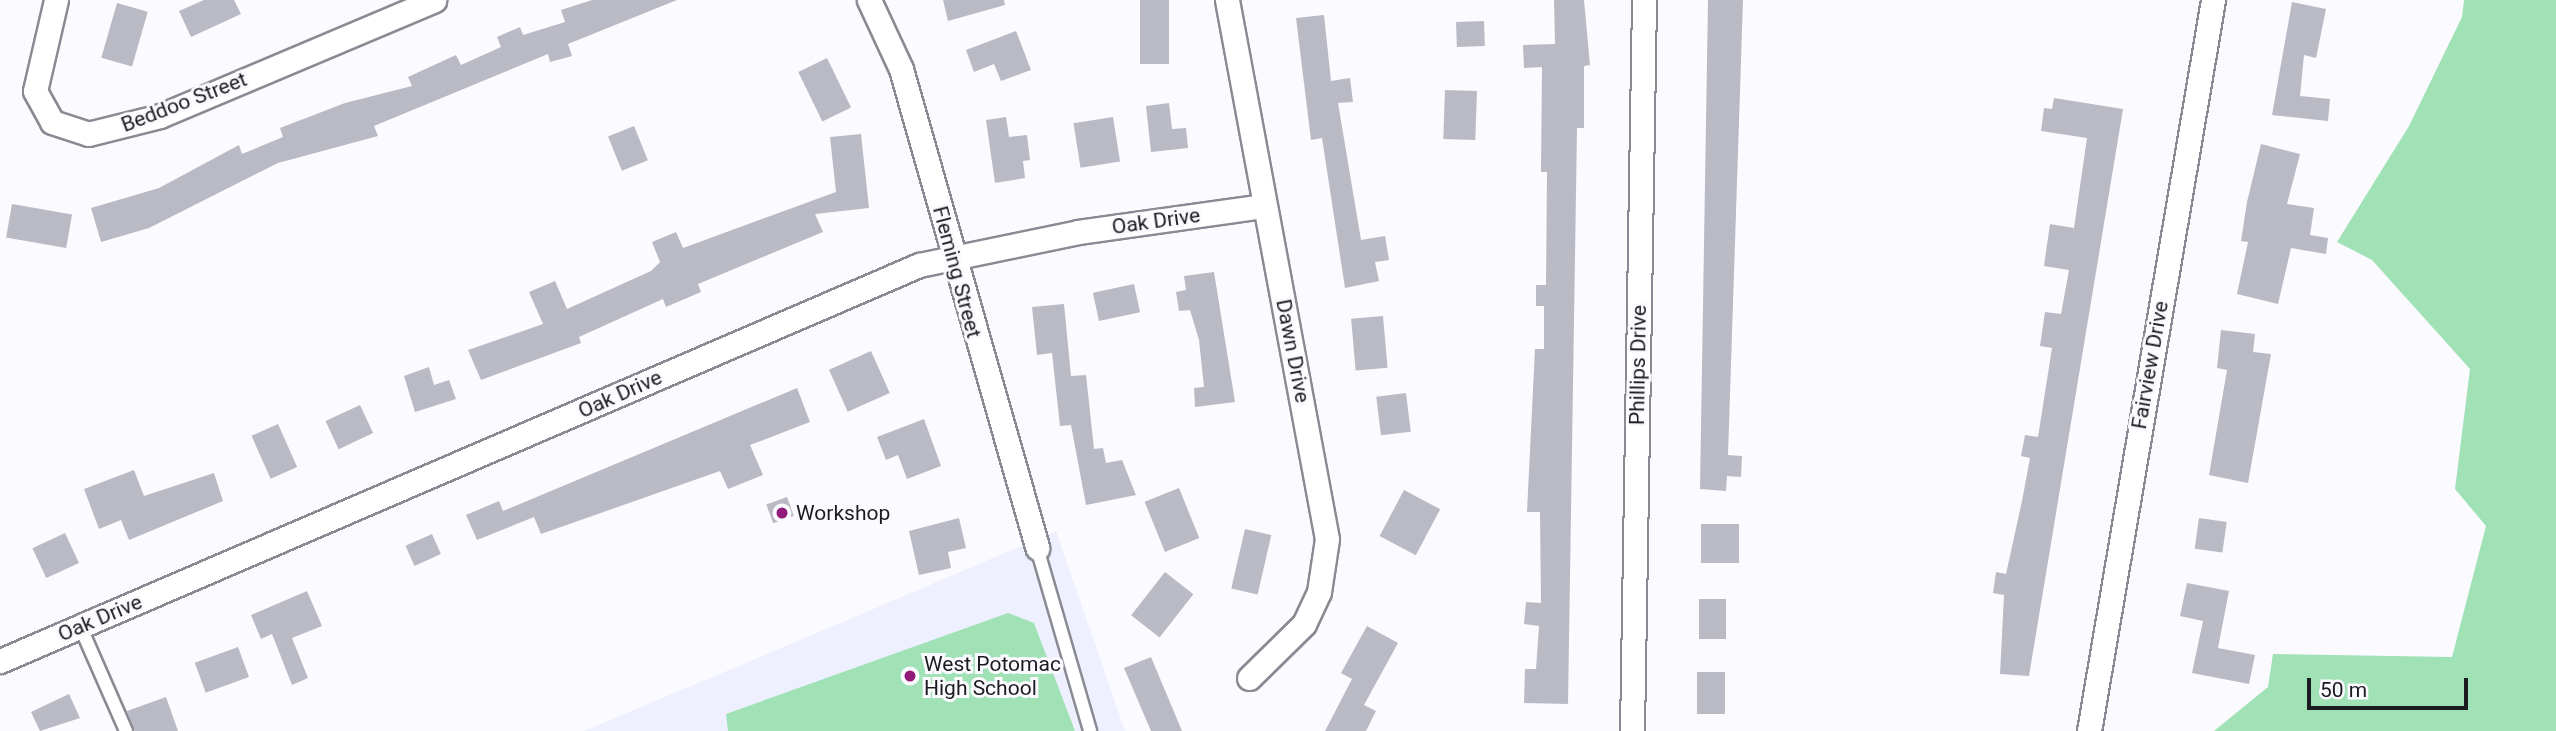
<!DOCTYPE html>
<style>
body{margin:0}
#map{position:relative;width:2556px;height:731px;overflow:hidden;background:#fafaff;font-family:Roboto,sans-serif}
div>[style]{position:absolute}
[style*='--x']{left:calc(var(--x)*1px);top:calc(var(--y)*1px);width:calc(var(--w)*1px);rotate:calc(var(--a)*1deg)}
.built>*{inset:0;background:#eff0ff}
.green>*{inset:0;background:#a0e2b5}
.building>*{inset:0;background:#b9bac4;transform-origin:0 0}
.roads{filter:drop-shadow(2px 0 #8a8a94) drop-shadow(-2px 0 #8a8a94) drop-shadow(0 2px #8a8a94) drop-shadow(0 -2px #8a8a94)}
.service>*{height:12px;margin:-6px;padding:0 6px;transform-origin:6px;border-radius:6px;background:#fff}
.minor>*{height:23px;margin:-11.5px;padding:0 11.5px;transform-origin:11.5px;border-radius:11.5px;background:#fff}
.dots>*{width:19px;height:19px;translate:-50% -50%;box-sizing:border-box;border:4px solid #fafaff;border-radius:50%}
span{translate:-50% -50%;white-space:nowrap;text-align:center;line-height:1.15;-webkit-text-stroke:6px #fafaff;paint-order:stroke}
.street-label{font-size:21px;color:#1c1c20}
.poi-label{font-size:21px;color:#1c1c20}
.left{translate:0 -50%;text-align:left}
.scale{position:absolute;left:2307px;top:678px;width:161px;height:32px;box-sizing:border-box;border:4px solid #1c1c20;border-top:0;padding-left:9px;font-size:21px;line-height:24px;white-space:nowrap;color:#1c1c20;-webkit-text-stroke:5px #fafaff;paint-order:stroke}
</style>
<div id="map">
<div class="built">
<div style="clip-path:polygon(1056px 531px,1125px 731px,584px 731px,843px 622px)"></div>
</div>
<div class="green">
<div style="clip-path:polygon(2464px 0,2556px 0,2556px 731px,2214px 731px,2268px 687px,2273px 654px,2452px 657px,2486px 526px,2455px 489px,2470px 369px,2372px 260px,2337px 242px,2409px 126px,2462px 17px)"></div>
<div style="clip-path:polygon(1008px 613px,1034px 623px,1075px 731px,728px 731px,726px 714px)"></div>
</div>
<div class="building">
<div style="clip-path:polygon(204px 0,234px 0,241px 14px,191px 37px,179px 11px)"></div>
<div style="clip-path:polygon(592px 0,677px 0,568px 44px,572px 56px,550px 62px,548px 54px,374px 126px,378px 136px,278px 163px,149px 228px,101px 242px,91px 208px,159px 188px,239px 145px,242px 154px,283px 137px,280px 128px,345px 103px,412px 86px,408px 77px,456px 55px,461px 65px,501px 47px,497px 37px,520px 27px,523px 35px,565px 22px,561px 10px)"></div>
<div style="clip-path:polygon(943px 0,1004px 0,1005px 5px,948px 21px)"></div>
<div style="left:1140px;top:0;width:29px;height:64px"></div>
<div style="clip-path:polygon(1554px 0,1584px 0,1590px 65px,1584px 66px,1584px 128px,1577px 128px,1568px 704px,1524px 703px,1525px 669px,1536px 669px,1539px 626px,1524px 624px,1526px 602px,1541px 603px,1540px 512px,1527px 512px,1535px 349px,1544px 349px,1544px 306px,1536px 306px,1536px 285px,1546px 285px,1547px 172px,1541px 172px,1542px 67px,1524px 68px,1523px 45px,1555px 44px)"></div>
<div style="clip-path:polygon(1708px 0,1743px 0,1728px 455px,1742px 456px,1741px 477px,1727px 476px,1726px 491px,1700px 489px)"></div>
<div style="clip-path:polygon(2292px 2px,2326px 9px,2316px 58px,2304px 55px,2300px 96px,2330px 99px,2328px 121px,2272px 115px)"></div>
<div style="left:117px;top:3px;width:32px;height:57px;rotate:16deg"></div>
<div style="clip-path:polygon(1324px 15px,1331px 81px,1350px 78px,1353px 102px,1338px 103px,1361px 240px,1385px 236px,1389px 260px,1375px 262px,1379px 281px,1345px 288px,1322px 138px,1311px 140px,1296px 18px)"></div>
<div style="left:1484px;top:21px;width:25px;height:28px;rotate:88deg"></div>
<div style="clip-path:polygon(1016px 31px,1031px 70px,1001px 81px,994px 64px,974px 72px,966px 50px)"></div>
<div style="left:827px;top:58px;width:55px;height:32px;rotate:64deg"></div>
<div style="left:1445px;top:90px;width:32px;height:49px;rotate:2deg"></div>
<div style="clip-path:polygon(2054px 98px,2123px 109px,2029px 676px,2000px 674px,2004px 595px,1993px 593px,1996px 572px,2006px 574px,2022px 501px,2030px 458px,2021px 456px,2025px 435px,2038px 437px,2052px 348px,2040px 346px,2045px 312px,2061px 314px,2069px 270px,2044px 266px,2050px 224px,2074px 228px,2087px 138px,2041px 131px,2044px 108px,2052px 109px)"></div>
<div style="clip-path:polygon(1169px 103px,1172px 129px,1186px 128px,1188px 148px,1151px 152px,1146px 106px)"></div>
<div style="clip-path:polygon(1006px 117px,1009px 137px,1027px 135px,1030px 160px,1023px 161px,1025px 178px,995px 183px,986px 120px)"></div>
<div style="left:1113px;top:117px;width:45px;height:40px;rotate:81deg"></div>
<div style="left:634px;top:126px;width:37px;height:28px;rotate:68deg"></div>
<div style="clip-path:polygon(861px 134px,869px 208px,815px 214px,823px 232px,698px 284px,701px 292px,666px 307px,663px 299px,579px 337px,581px 343px,481px 380px,468px 350px,543px 324px,529px 292px,555px 281px,567px 309px,651px 271px,660px 262px,652px 242px,676px 232px,683px 248px,836px 192px,830px 137px)"></div>
<div style="clip-path:polygon(2261px 144px,2300px 154px,2287px 204px,2314px 208px,2310px 235px,2328px 238px,2326px 254px,2291px 248px,2278px 304px,2237px 294px,2248px 242px,2241px 241px,2247px 202px)"></div>
<div style="left:12px;top:204px;width:61px;height:34px;rotate:10deg"></div>
<div style="clip-path:polygon(1214px 272px,1235px 402px,1195px 407px,1194px 388px,1204px 387px,1199px 340px,1190px 310px,1179px 311px,1176px 292px,1186px 290px,1184px 276px)"></div>
<div style="left:1134px;top:284px;width:29px;height:42px;rotate:78deg"></div>
<div style="clip-path:polygon(1064px 304px,1071px 376px,1086px 375px,1094px 449px,1103px 448px,1106px 463px,1122px 460px,1136px 495px,1086px 505px,1071px 425px,1060px 426px,1052px 353px,1037px 355px,1032px 307px)"></div>
<div style="left:1383px;top:316px;width:52px;height:32px;rotate:85deg"></div>
<div style="clip-path:polygon(2221px 330px,2255px 334px,2253px 352px,2271px 354px,2248px 483px,2209px 475px,2227px 370px,2217px 368px)"></div>
<div style="left:871px;top:351px;width:46px;height:46px;rotate:66deg"></div>
<div style="clip-path:polygon(429px 367px,434px 385px,449px 380px,456px 399px,415px 412px,404px 376px)"></div>
<div style="clip-path:polygon(797px 388px,810px 422px,750px 445px,763px 475px,728px 489px,720px 471px,541px 534px,534px 517px,477px 540px,466px 515px,499px 501px,503px 511px)"></div>
<div style="left:1406px;top:393px;width:39px;height:30px;rotate:83deg"></div>
<div style="left:360px;top:405px;width:31px;height:38px;rotate:65deg"></div>
<div style="clip-path:polygon(924px 419px,941px 466px,907px 479px,898px 455px,886px 460px,877px 437px)"></div>
<div style="left:278px;top:424px;width:47px;height:29px;rotate:66deg"></div>
<div style="clip-path:polygon(134px 470px,144px 496px,214px 473px,223px 501px,129px 540px,121px 520px,99px 529px,84px 489px)"></div>
<div style="left:1179px;top:488px;width:54px;height:37px;rotate:68deg"></div>
<div style="left:1404px;top:490px;width:41px;height:52px;rotate:28deg"></div>
<div style="left:787px;top:497px;width:20px;height:22px;rotate:70deg"></div>
<div style="clip-path:polygon(959px 518px,966px 548px,948px 552px,951px 568px,919px 575px,909px 531px)"></div>
<div style="left:2199px;top:518px;width:28px;height:31px;rotate:8deg"></div>
<div style="left:1701px;top:524px;width:38px;height:39px"></div>
<div style="left:1245px;top:529px;width:27px;height:61px;rotate:13deg"></div>
<div style="left:65px;top:533px;width:33px;height:36px;rotate:65deg"></div>
<div style="left:432px;top:534px;width:22px;height:29px;rotate:66deg"></div>
<div style="left:1165px;top:572px;width:36px;height:55px;rotate:38deg"></div>
<div style="clip-path:polygon(2187px 583px,2229px 591px,2218px 648px,2255px 655px,2249px 684px,2192px 673px,2203px 621px,2180px 616px)"></div>
<div style="clip-path:polygon(307px 591px,322px 626px,292px 638px,308px 678px,292px 685px,272px 634px,261px 639px,251px 615px)"></div>
<div style="left:1699px;top:599px;width:27px;height:40px"></div>
<div style="clip-path:polygon(1367px 626px,1398px 643px,1364px 705px,1376px 711px,1366px 731px,1325px 731px,1352px 679px,1341px 673px)"></div>
<div style="left:238px;top:647px;width:32px;height:46px;rotate:70deg"></div>
<div style="clip-path:polygon(1151px 657px,1182px 731px,1151px 731px,1124px 668px)"></div>
<div style="left:1725px;top:672px;width:42px;height:28px;rotate:90deg"></div>
<div style="clip-path:polygon(69px 694px,80px 718px,40px 731px,31px 712px)"></div>
<div style="clip-path:polygon(166px 697px,178px 731px,135px 731px,127px 711px)"></div>
</div>
<div class="roads">
<div class="service">
<div style="--x:1037;--y:548;--w:191;--a:73.8"></div>
<div style="--x:80;--y:626;--w:115;--a:66.3"></div>
</div>
<div class="minor">
<div style="--x:56;--y:0;--w:93;--a:103"></div>
<div style="--x:35;--y:91;--w:35;--a:61"></div>
<div style="--x:52;--y:122;--w:38;--a:18"></div>
<div style="--x:88;--y:134;--w:74;--a:-14"></div>
<div style="--x:160;--y:116;--w:298;--a:-22.9"></div>
<div style="--x:869;--y:0;--w:76;--a:65.1"></div>
<div style="--x:901;--y:69;--w:498;--a:74.1"></div>
<div style="--x:1227;--y:0;--w:548;--a:79.49"></div>
<div style="--x:1327;--y:539;--w:54;--a:98.6"></div>
<div style="--x:1319;--y:592;--w:35;--a:115"></div>
<div style="--x:1304;--y:624;--w:77;--a:135.5"></div>
<div style="--x:0;--y:661;--w:1001;--a:-23.31"></div>
<div style="--x:919;--y:265;--w:162;--a:-11.7"></div>
<div style="--x:1078;--y:232;--w:188;--a:-8"></div>
<div style="--x:1632;--y:731;--w:731;--a:-89.06"></div>
<div style="--x:2089;--y:731;--w:741;--a:-80.37"></div>
</div>
</div>
<div class="dots">
<div style="left:782px;top:513px;background:#911b79"></div>
<div style="left:910px;top:676px;background:#911b79"></div>
</div>
<div class="street-label">
<span style="left:184px;top:102px;rotate:-21deg">Beddoo Street</span>
<span style="left:1156px;top:221px;rotate:-8deg">Oak Drive</span>
<span style="left:957px;top:272px;rotate:75deg">Fleming Street</span>
<span style="left:1293px;top:351px;rotate:79deg">Dawn Drive</span>
<span style="left:1638px;top:365px;rotate:-89deg">Phillips Drive</span>
<span style="left:2150px;top:365px;rotate:-80deg">Fairview Drive</span>
<span style="left:620px;top:394px;rotate:-24deg">Oak Drive</span>
<span style="left:100px;top:618px;rotate:-23deg">Oak Drive</span>
</div>
<div class="poi-label">
<span class="left" style="left:796px;top:513px">Workshop</span>
<span class="left" style="left:924px;top:676px">West Potomac<br>High School</span>
</div>
<div class="scale">50 m</div>
</div>
